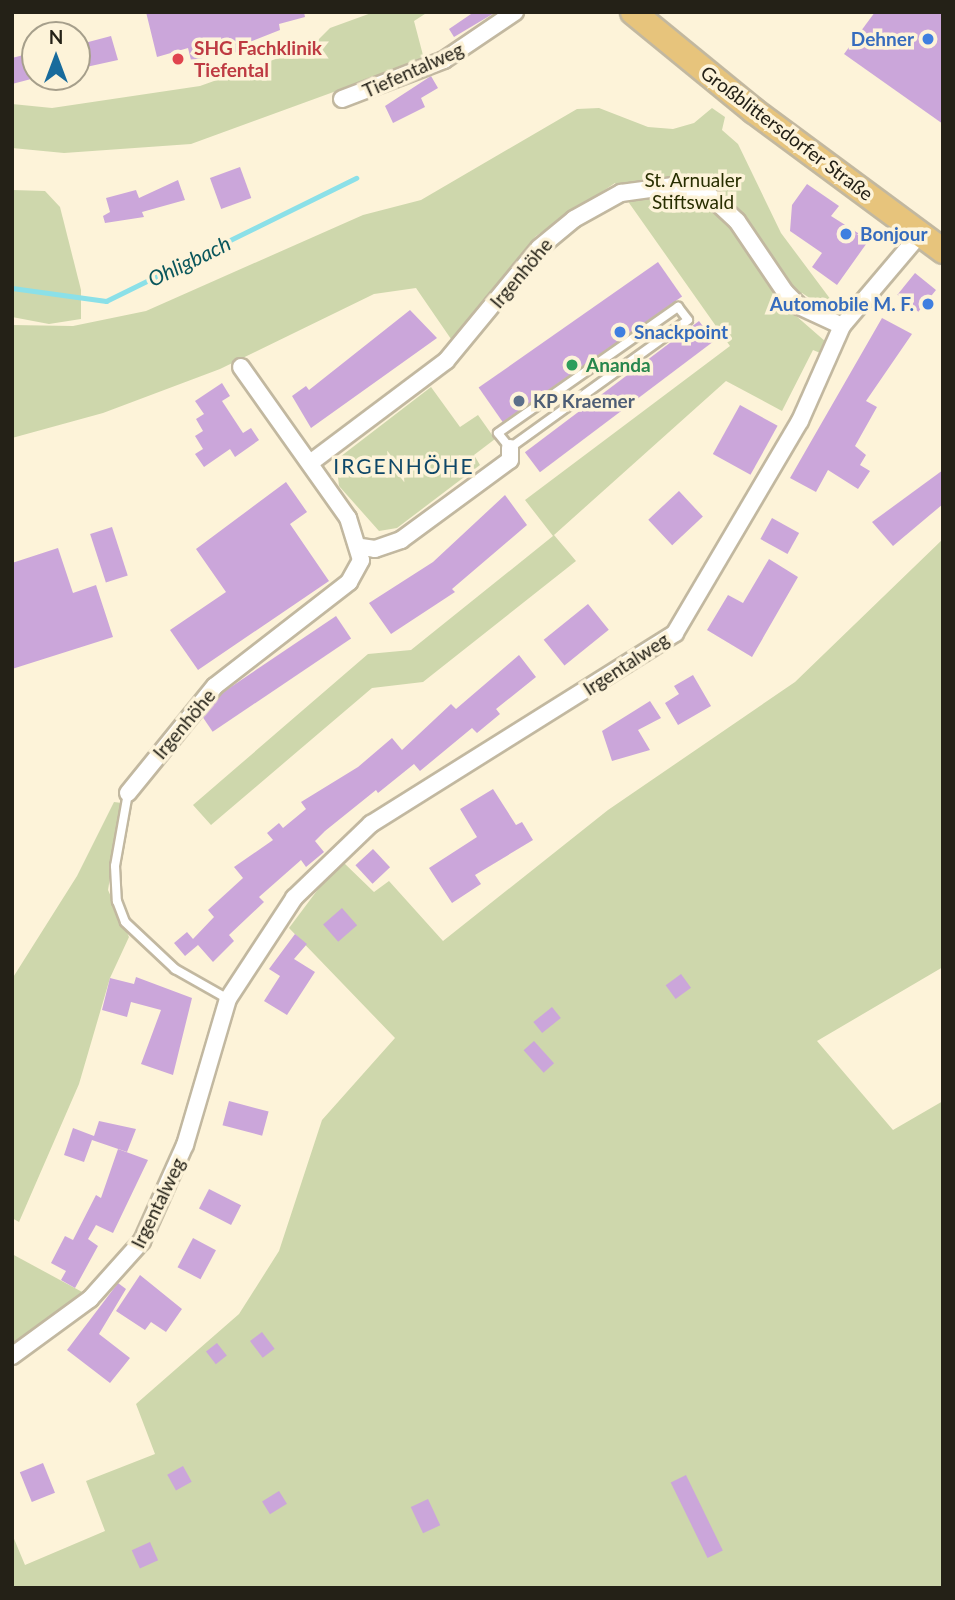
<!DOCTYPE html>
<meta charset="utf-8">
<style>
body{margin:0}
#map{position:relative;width:955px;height:1600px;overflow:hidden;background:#fdf3d9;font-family:Lato,sans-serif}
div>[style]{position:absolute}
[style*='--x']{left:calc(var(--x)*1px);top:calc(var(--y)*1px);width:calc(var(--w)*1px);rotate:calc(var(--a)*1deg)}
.green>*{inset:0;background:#ced7ac}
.stream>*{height:5px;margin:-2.5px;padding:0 2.5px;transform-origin:2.5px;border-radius:2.5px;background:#8be0e8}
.building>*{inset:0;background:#cba6da;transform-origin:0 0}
.roads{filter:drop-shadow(2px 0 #c2b8a0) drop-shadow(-2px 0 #c2b8a0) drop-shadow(0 2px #c2b8a0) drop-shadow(0 -2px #c2b8a0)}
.service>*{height:8px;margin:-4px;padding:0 4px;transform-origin:4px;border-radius:4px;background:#fff}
.minor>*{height:16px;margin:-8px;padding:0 8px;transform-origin:8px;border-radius:8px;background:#fff}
.primary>*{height:24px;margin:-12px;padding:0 12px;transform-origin:12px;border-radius:12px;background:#e7c47c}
.dots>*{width:19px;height:19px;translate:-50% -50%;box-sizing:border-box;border:4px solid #fdf3d9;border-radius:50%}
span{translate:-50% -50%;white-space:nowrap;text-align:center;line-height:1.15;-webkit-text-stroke:7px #fdf3d9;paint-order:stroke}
.shop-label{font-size:19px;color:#366cbe;font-weight:700}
.right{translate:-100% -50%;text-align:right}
.left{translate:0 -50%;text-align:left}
.health-label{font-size:19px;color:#be3a42;font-weight:700}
.street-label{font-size:19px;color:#242117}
.park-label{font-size:19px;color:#282e00}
.leisure-label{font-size:19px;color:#27864d;font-weight:700}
.service-label{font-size:19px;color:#4e5e75;font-weight:700}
.water-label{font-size:21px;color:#09565c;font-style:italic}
.neighbourhood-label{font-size:21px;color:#0e4768;letter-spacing:2px}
.frame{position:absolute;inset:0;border:14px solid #242117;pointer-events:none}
.north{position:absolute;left:21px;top:21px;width:70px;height:70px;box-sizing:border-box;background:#fdf3d9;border:2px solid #a69f8b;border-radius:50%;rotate:0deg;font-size:19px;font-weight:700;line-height:28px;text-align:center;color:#242117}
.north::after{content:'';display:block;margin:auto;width:24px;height:32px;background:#186b9c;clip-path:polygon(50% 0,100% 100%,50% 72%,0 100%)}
</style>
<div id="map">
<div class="green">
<div style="clip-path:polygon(374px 12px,428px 12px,414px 21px,424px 59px,191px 144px,64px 153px,12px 148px,12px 104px,52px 108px,200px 86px,312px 46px,330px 28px)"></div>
<div style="clip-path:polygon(599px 108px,648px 127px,673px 129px,694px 123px,712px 108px,725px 117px,722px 130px,738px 144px,781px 233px,834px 304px,819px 304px,802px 293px,787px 308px,826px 342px,825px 355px,813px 350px,782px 411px,726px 381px,554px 535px,576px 561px,423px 682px,372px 688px,211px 825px,193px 805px,368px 654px,411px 650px,553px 536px,525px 500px,730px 346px,615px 183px,536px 236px,451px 339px,416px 288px,374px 294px,220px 369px,103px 413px,12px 438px,12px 325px,73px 326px,146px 311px,363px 215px,421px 200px,577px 109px)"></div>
<div style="clip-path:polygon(12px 190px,45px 191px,60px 207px,81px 290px,81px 319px,49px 324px,12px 317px)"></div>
<div style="clip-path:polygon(431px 387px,460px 427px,478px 415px,495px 439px,474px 455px,480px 465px,397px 528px,379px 531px,339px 486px,336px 460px)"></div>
<div style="clip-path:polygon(943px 539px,943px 967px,817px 1041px,893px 1130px,943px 1101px,943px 1588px,12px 1588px,12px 1534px,25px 1565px,105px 1531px,86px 1481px,155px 1454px,136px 1404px,239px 1314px,279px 1251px,322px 1120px,395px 1038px,289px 928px,319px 888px,344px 863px,374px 892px,389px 881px,443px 941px,608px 810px,795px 682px)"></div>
<div style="clip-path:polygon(114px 802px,122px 803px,108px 890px,129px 937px,110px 978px,79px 1084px,19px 1222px,12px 1218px,12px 979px,77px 876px)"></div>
<div style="clip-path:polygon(12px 1254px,84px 1293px,12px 1345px)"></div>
</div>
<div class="stream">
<div style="--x:12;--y:288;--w:95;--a:7.9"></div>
<div style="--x:106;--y:301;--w:279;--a:-26.2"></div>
</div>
<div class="building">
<div style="clip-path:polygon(146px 12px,304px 12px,305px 17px,279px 24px,280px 30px,237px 47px,238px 52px,191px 60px,188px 48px,157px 57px)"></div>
<div style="clip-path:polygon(474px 12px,496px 12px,454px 37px,449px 29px)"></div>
<div style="clip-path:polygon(875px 12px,943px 12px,943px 124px,844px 54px)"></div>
<div style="clip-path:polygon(111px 36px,118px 60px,77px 69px,77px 45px)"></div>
<div style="clip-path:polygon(35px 52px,35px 78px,12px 84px,12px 58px)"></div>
<div style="clip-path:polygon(431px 76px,438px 88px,421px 98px,425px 107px,393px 123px,385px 106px)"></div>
<div style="left:240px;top:167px;width:33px;height:32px;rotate:70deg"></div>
<div style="clip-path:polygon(178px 180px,185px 200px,142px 212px,144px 217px,105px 223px,103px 216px,110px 212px,106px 198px,136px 190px,139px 198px)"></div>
<div style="clip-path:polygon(807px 184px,839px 206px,831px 216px,869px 240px,837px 285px,812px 267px,822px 253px,790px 231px,792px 205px)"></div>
<div style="left:658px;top:262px;width:42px;height:219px;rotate:55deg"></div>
<div style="left:915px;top:273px;width:27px;height:28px;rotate:39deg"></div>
<div style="clip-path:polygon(410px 310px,437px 338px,311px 428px,292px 396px,306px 386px,309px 390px)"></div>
<div style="clip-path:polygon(882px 318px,912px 334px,866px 401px,877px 407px,855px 446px,866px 455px,860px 465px,870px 471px,858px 489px,828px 470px,816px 492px,790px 478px)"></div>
<div style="left:699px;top:321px;width:25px;height:218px;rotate:53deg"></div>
<div style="clip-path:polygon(222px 383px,230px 396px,222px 401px,243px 433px,251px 428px,259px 440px,235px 457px,230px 449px,204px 467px,195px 454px,203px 449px,195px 436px,203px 431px,196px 419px,204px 414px,195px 401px)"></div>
<div style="left:740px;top:405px;width:43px;height:56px;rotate:29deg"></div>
<div style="clip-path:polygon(943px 470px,943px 504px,893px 546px,872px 522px)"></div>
<div style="clip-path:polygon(286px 482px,307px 512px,290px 524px,329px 581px,198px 670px,170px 630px,226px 592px,196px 549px)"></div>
<div style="left:679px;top:491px;width:35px;height:42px;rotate:47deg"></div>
<div style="clip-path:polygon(505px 495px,527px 525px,452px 589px,455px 592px,391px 634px,369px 603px,433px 562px)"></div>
<div style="left:772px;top:518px;width:31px;height:24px;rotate:29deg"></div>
<div style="left:112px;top:527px;width:51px;height:23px;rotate:72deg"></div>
<div style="clip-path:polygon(58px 548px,73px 593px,96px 585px,113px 637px,12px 669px,12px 563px)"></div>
<div style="clip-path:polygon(769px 559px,798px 577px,752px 657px,707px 630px,728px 595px,743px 603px)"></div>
<div style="left:588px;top:604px;width:33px;height:57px;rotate:51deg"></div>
<div style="left:336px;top:616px;width:27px;height:167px;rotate:56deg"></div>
<div style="clip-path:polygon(519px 655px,536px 677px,496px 709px,500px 714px,477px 733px,472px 728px,420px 771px,414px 764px,378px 793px,376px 790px,325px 831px,315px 841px,324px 852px,306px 867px,301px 860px,259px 897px,264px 902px,229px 935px,234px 941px,213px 962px,198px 945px,185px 956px,174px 943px,187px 932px,193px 939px,214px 917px,208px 910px,243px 878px,234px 867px,273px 840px,267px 833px,279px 823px,283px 828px,306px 809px,301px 802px,358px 767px,392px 738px,402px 750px,451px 704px,456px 709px)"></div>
<div style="clip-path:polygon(693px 675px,711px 706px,678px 725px,665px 703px,679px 694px,674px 686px)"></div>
<div style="clip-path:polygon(650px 701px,661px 718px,638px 730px,650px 750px,612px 761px,602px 731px)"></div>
<div style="clip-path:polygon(493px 789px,516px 825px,522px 822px,533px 840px,475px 875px,481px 884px,452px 903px,429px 868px,477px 837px,460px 809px)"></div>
<div style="left:373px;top:849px;width:25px;height:24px;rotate:47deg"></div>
<div style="left:342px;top:908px;width:23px;height:25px;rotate:49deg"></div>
<div style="clip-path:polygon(295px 934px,307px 944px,294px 959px,315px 972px,287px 1015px,264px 1001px,280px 976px,269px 969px)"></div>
<div style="left:681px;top:974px;width:17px;height:19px;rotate:54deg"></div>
<div style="clip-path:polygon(136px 977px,192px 998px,173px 1075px,141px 1064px,161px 1010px,131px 1002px,127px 1017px,102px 1010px,110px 978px,134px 984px)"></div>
<div style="left:552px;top:1007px;width:14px;height:24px;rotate:51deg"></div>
<div style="left:534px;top:1041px;width:30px;height:14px;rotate:48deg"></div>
<div style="left:229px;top:1101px;width:41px;height:25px;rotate:15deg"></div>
<div style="clip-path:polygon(99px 1121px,136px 1129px,127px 1152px,92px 1140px,84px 1162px,64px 1155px,73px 1128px,94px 1136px)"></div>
<div style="clip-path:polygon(118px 1149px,148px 1160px,113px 1233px,96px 1225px,88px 1239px,98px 1246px,75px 1288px,61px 1280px,66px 1271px,51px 1263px,65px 1236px,73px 1240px,96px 1195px,101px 1198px)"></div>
<div style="left:209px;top:1189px;width:36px;height:22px;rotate:27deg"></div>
<div style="left:193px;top:1238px;width:26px;height:33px;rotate:28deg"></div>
<div style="clip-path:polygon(140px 1275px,182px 1309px,166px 1332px,151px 1322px,145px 1330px,116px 1311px)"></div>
<div style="clip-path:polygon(118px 1283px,126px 1289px,99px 1334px,130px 1358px,110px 1383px,67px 1350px)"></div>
<div style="left:262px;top:1332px;width:21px;height:15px;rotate:53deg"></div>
<div style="left:217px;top:1343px;width:16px;height:14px;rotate:52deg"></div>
<div style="left:43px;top:1463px;width:32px;height:25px;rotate:68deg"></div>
<div style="left:183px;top:1466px;width:18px;height:18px;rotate:61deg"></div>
<div style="left:686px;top:1475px;width:84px;height:17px;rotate:64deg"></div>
<div style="left:279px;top:1491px;width:15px;height:20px;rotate:58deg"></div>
<div style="left:428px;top:1499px;width:29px;height:19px;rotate:65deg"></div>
<div style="left:150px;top:1542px;width:20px;height:20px;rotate:66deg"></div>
</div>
<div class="roads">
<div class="service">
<div style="--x:678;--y:307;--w:16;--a:52"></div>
<div style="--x:688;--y:320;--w:219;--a:144.3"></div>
<div style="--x:510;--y:448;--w:19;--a:-129"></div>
<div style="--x:498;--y:433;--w:220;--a:-35"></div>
<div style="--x:128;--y:793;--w:74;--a:100.1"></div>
<div style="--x:115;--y:866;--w:35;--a:87"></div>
<div style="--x:117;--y:901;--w:22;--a:69"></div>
<div style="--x:125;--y:922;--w:69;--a:43.2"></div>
<div style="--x:175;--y:969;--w:61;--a:29.5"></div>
</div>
<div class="minor">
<div style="--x:342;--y:99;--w:109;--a:-20.9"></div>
<div style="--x:444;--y:60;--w:86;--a:-34.1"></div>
<div style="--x:310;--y:463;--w:170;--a:-36.9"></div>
<div style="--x:446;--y:361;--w:146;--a:-50.5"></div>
<div style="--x:539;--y:248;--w:45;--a:-39.6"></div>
<div style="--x:574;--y:219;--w:54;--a:-29"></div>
<div style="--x:621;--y:193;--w:51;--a:-7.8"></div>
<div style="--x:672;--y:186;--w:38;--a:14"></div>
<div style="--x:709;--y:195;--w:38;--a:43"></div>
<div style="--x:737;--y:221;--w:86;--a:55.9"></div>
<div style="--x:785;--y:292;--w:20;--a:45"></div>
<div style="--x:799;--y:306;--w:47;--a:24.9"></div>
<div style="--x:361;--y:547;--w:14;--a:8"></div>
<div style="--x:375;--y:549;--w:28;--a:-19"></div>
<div style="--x:401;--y:540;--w:135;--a:-36.3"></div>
<div style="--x:510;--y:460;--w:12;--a:-90"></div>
<div style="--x:128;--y:793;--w:138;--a:-50.9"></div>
<div style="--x:215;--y:686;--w:170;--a:-37.8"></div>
<div style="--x:349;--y:582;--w:25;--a:-61"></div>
<div style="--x:361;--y:560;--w:44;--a:-107.2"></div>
<div style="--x:348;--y:518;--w:185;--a:-125.3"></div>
<div style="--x:12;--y:1356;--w:97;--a:-36.2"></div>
<div style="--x:90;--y:1299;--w:78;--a:-48.1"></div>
<div style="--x:142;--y:1241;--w:105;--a:-65.9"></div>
<div style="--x:185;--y:1145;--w:152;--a:-73.6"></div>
<div style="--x:228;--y:999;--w:121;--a:-56.8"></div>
<div style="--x:294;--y:898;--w:107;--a:-43.9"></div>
<div style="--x:371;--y:824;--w:359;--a:-32.1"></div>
<div style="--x:675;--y:633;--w:246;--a:-59.5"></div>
<div style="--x:800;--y:421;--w:104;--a:-66.1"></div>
<div style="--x:842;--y:326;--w:121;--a:-49.7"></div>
</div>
<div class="primary">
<div style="--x:633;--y:12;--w:156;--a:39.3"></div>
<div style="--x:754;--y:111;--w:235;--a:36.5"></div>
</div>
</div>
<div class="dots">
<div style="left:928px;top:39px;background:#3f7fe0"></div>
<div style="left:178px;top:59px;background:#e0444e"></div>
<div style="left:846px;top:234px;background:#3f7fe0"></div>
<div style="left:928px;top:304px;background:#3f7fe0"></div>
<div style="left:620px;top:332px;background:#3f7fe0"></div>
<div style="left:572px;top:365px;background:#2e9e5b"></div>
<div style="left:519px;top:401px;background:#5c6f8a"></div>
</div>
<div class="shop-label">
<span class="right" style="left:914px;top:39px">Dehner</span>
<span class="left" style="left:860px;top:234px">Bonjour</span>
<span class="right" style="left:914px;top:304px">Automobile M. F.</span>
<span class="left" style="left:634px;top:332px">Snackpoint</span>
</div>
<div class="health-label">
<span class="left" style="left:194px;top:59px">SHG Fachklinik<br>Tiefental</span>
</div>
<div class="street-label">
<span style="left:413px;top:70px;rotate:-24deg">Tiefentalweg</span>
<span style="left:787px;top:133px;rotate:37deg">Großblittersdorfer Straße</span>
<span style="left:521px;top:273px;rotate:-50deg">Irgenhöhe</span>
<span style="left:626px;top:664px;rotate:-33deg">Irgentalweg</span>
<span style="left:184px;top:724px;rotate:-50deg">Irgenhöhe</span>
<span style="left:158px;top:1203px;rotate:-64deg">Irgentalweg</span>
</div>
<div class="park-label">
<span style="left:693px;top:191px">St. Arnualer<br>Stiftswald</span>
</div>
<div class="leisure-label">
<span class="left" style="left:586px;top:365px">Ananda</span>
</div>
<div class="service-label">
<span class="left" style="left:533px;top:401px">KP Kraemer</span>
</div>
<div class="water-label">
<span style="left:189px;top:261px;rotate:-26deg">Ohligbach</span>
</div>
<div class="neighbourhood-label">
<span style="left:404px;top:466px">IRGENHÖHE</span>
</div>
<div class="frame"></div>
<div class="north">N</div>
</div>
